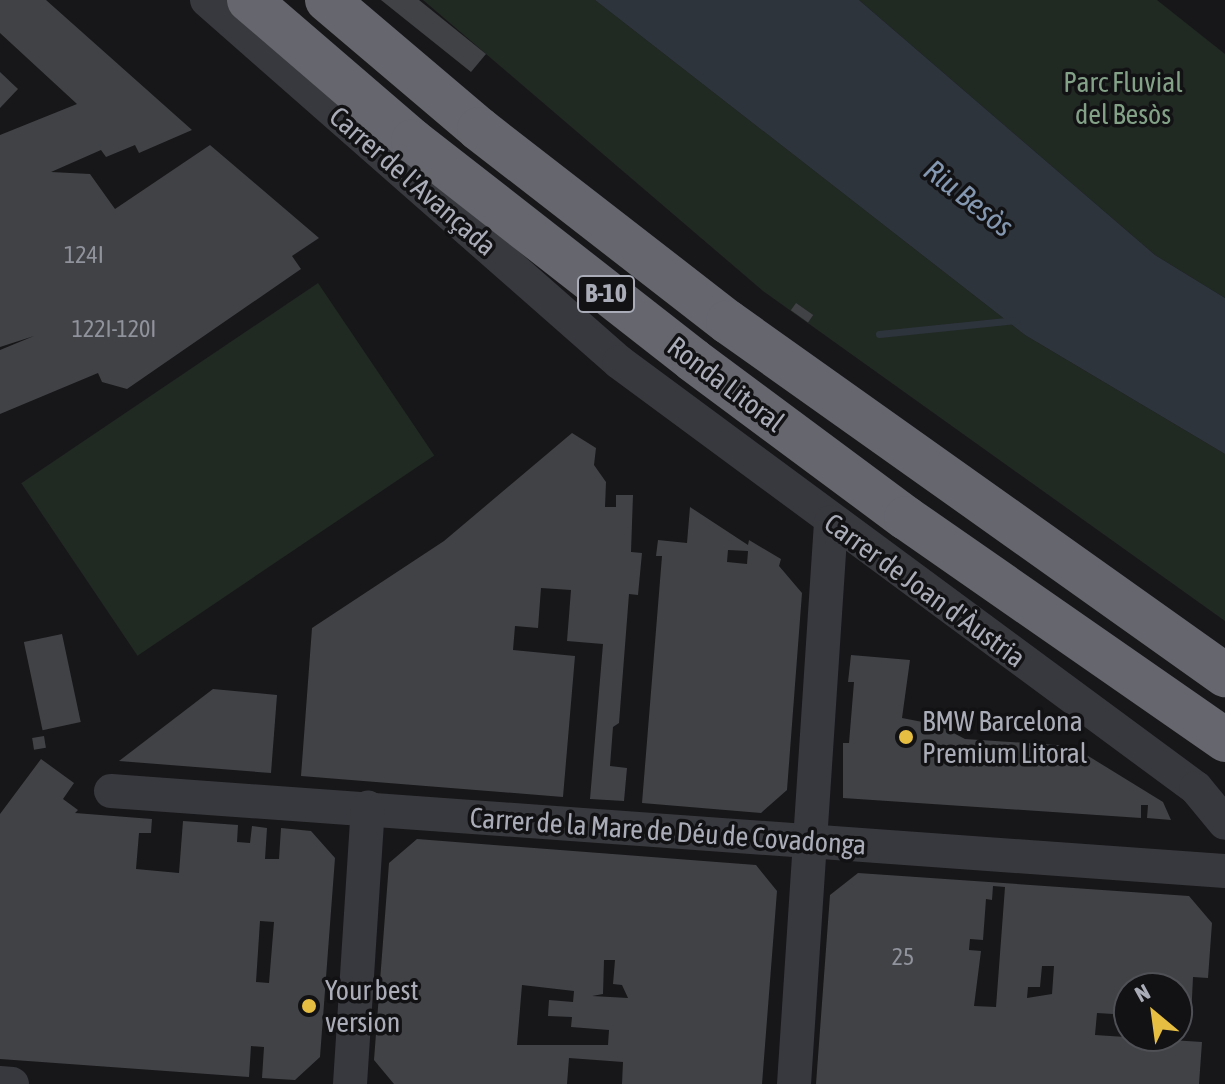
<!DOCTYPE html>
<meta charset="utf-8">
<style>
body{margin:0}
#map{position:relative;width:1225px;height:1084px;overflow:hidden;background:#171719;font-family:"Asap Condensed",sans-serif}
div>[style]{position:absolute}
[style*='--x']{left:calc(var(--x)*1px);top:calc(var(--y)*1px);width:calc(var(--w)*1px);rotate:calc(var(--a)*1deg)}
.green>*{inset:0;background:#212923;transform-origin:0 0}
.water>*{inset:0;background:#2e343c}
.stream>*{height:7px;margin:-3.5px;padding:0 3.5px;transform-origin:3.5px;border-radius:3.5px;background:#2e343c}
.building>*{inset:0;background:#414246;transform-origin:0 0}
.minor>*{height:34px;margin:-17px;padding:0 17px;transform-origin:17px;border-radius:17px;background:#38393e}
.highway>*{height:44px;margin:-22px;padding:0 22px;transform-origin:22px;border-radius:22px;background:#65666e}
.dots>*{width:22px;height:22px;translate:-50% -50%;box-sizing:border-box;border:4px solid #121214;border-radius:50%}
span{translate:-50% -50%;white-space:nowrap;text-align:center;line-height:1.15;-webkit-text-stroke:7px #121214;paint-order:stroke}
.number-label{font-size:24px;color:#90929c}
.number-label span{-webkit-text-stroke-width:0}
.shield-label span{padding:2px 6px;background:#121214;border:2px solid;border-radius:6px;-webkit-text-stroke-width:0}
.shield-label{font-size:26px;color:#aaadb8;font-weight:700}
.park-label{font-size:28px;color:#82a187}
.street-label{font-size:28px;color:#aaadb8}
.poi-label{font-size:28px;color:#aaadb8}
.left{translate:0 -50%;text-align:left}
.water-label{font-size:30px;color:#8497b0;font-style:italic}
.north{position:absolute;left:1113px;top:972px;width:80px;height:80px;box-sizing:border-box;background:#121214;border:2px solid #4f5056;border-radius:50%;rotate:331deg;font-size:22px;font-weight:700;line-height:32px;text-align:center;color:#aaadb8}
.north::after{content:'';display:block;margin:auto;width:28px;height:36px;background:#e6be42;clip-path:polygon(50% 0,100% 100%,50% 72%,0 100%)}
</style>
<div id="map">
<div class="green">
<div style="clip-path:polygon(423px 0,595px 0,1025px 335px,1225px 454px,1225px 621px,763px 291px)"></div>
<div style="clip-path:polygon(859px 0,1157px 0,1225px 54px,1225px 298px,1155px 255px)"></div>
<div style="left:318px;top:283px;width:208px;height:358px;rotate:56deg"></div>
</div>
<div class="water">
<div style="clip-path:polygon(595px 0,859px 0,1155px 255px,1225px 298px,1225px 454px,1025px 335px)"></div>
</div>
<div class="stream">
<div style="--x:879;--y:334;--w:138;--a:-5.8"></div>
</div>
<div class="building">
<div style="clip-path:polygon(0 0,46px 0,192px 130px,139px 153px,135px 145px,106px 157px,101px 150px,51px 172px,90px 174px,115px 209px,210px 145px,319px 238px,292px 256px,301px 269px,127px 389px,102px 382px,98px 373px,0 414px,0 350px,34px 336px,0 347px,0 135px,77px 104px,0 33px)"></div>
<div style="clip-path:polygon(381px 0,419px 0,486px 54px,471px 72px)"></div>
<div style="clip-path:polygon(0 72px,18px 89px,0 108px)"></div>
<div style="left:796px;top:303px;width:21px;height:9px;rotate:35deg"></div>
<div style="clip-path:polygon(572px 433px,596px 448px,594px 465px,606px 482px,605px 507px,616px 507px,616px 495px,633px 495px,631px 552px,642px 553px,638px 595px,629px 594px,619px 723px,613px 727px,610px 766px,627px 768px,624px 801px,590px 799px,603px 644px,567px 641px,571px 590px,541px 588px,538px 628px,515px 626px,513px 650px,575px 656px,563px 797px,301px 776px,312px 628px,444px 541px)"></div>
<div style="clip-path:polygon(evenodd,690px 507px,748px 545px,749px 540px,781px 559px,779px 566px,802px 593px,787px 790px,761px 813px,642px 803px,662px 556px,656px 556px,658px 540px,687px 543px,690px 507px,728px 550px,748px 551px,747px 564px,727px 562px,728px 550px)"></div>
<div style="left:62px;top:634px;width:90px;height:39px;rotate:78deg"></div>
<div style="clip-path:polygon(851px 655px,910px 660px,902px 718px,938px 725px,965px 739px,1072px 746px,1163px 802px,1171px 820px,1147px 818px,1148px 805px,1141px 805px,1141px 818px,843px 798px,843px 743px,849px 743px,854px 682px,848px 682px)"></div>
<div style="clip-path:polygon(213px 689px,277px 695px,271px 773px,119px 761px)"></div>
<div style="left:44px;top:736px;width:12px;height:12px;rotate:81deg"></div>
<div style="clip-path:polygon(evenodd,41px 759px,74px 783px,63px 799px,78px 810px,75px 813px,152px 819px,151px 833px,139px 833px,136px 869px,179px 873px,183px 821px,238px 825px,237px 842px,250px 843px,252px 826px,267px 828px,265px 859px,279px 859px,281px 828px,311px 831px,335px 858px,320px 1057px,295px 1080px,262px 1078px,264px 1047px,251px 1046px,249px 1077px,0 1059px,0 814px,41px 759px,260px 921px,274px 922px,269px 983px,256px 982px,260px 921px)"></div>
<div style="clip-path:polygon(evenodd,417px 839px,756px 865px,777px 891px,762px 1084px,622px 1084px,623px 1062px,569px 1058px,567px 1084px,394px 1084px,374px 1060px,389px 863px,417px 839px,604px 960px,615px 960px,613px 984px,622px 985px,628px 998px,592px 996px,603px 994px,604px 960px,417px 839px,522px 985px,574px 991px,573px 1002px,549px 1000px,548px 1016px,572px 1017px,571px 1027px,609px 1030px,608px 1045px,517px 1045px,522px 985px)"></div>
<div style="clip-path:polygon(evenodd,858px 873px,1189px 896px,1212px 923px,1208px 978px,1193px 977px,1191px 1019px,1177px 1018px,1177px 988px,1129px 988px,1129px 1015px,1097px 1013px,1095px 1035px,1202px 1042px,1199px 1084px,816px 1084px,830px 895px,858px 873px,993px 886px,1005px 887px,996px 1007px,974px 1006px,981px 951px,969px 950px,970px 939px,983px 940px,986px 899px,992px 900px,993px 886px,858px 873px,1042px 966px,1054px 966px,1052px 994px,1027px 998px,1028px 987px,1040px 987px,1042px 966px)"></div>
</div>
<div class="minor">
<div style="--x:207;--y:0;--w:548;--a:41.3"></div>
<div style="--x:619;--y:362;--w:717;--a:36.44"></div>
<div style="--x:1196;--y:788;--w:45;--a:50.4"></div>
<div style="--x:111;--y:791;--w:1117;--a:4.11"></div>
<div style="--x:0;--y:1083;--w:12;--a:5"></div>
<div style="--x:350;--y:1084;--w:277;--a:-86.3"></div>
<div style="--x:794;--y:1084;--w:563;--a:-86.23"></div>
</div>
<div class="highway">
<div style="--x:249;--y:0;--w:216;--a:40.7"></div>
<div style="--x:413;--y:141;--w:355;--a:38"></div>
<div style="--x:693;--y:360;--w:265;--a:36.6"></div>
<div style="--x:906;--y:518;--w:389;--a:34.8"></div>
<div style="--x:327;--y:0;--w:199;--a:40.3"></div>
<div style="--x:479;--y:129;--w:315;--a:37.8"></div>
<div style="--x:728;--y:322;--w:610;--a:35.38"></div>
</div>
<div class="dots">
<div style="left:906px;top:737px;background:#e6be42"></div>
<div style="left:309px;top:1006px;background:#e6be42"></div>
</div>
<div class="number-label">
<span style="left:84px;top:255px">124I</span>
<span style="left:114px;top:329px">122I-120I</span>
<span style="left:903px;top:957px">25</span>
</div>
<div class="shield-label">
<span style="left:606px;top:294px">B-10</span>
</div>
<div class="park-label">
<span style="left:1123px;top:98px">Parc Fluvial<br>del Besòs</span>
</div>
<div class="street-label">
<span style="left:413px;top:181px;rotate:41deg">Carrer de l'Avançada</span>
<span style="left:726px;top:384px;rotate:37deg">Ronda Litoral</span>
<span style="left:925px;top:590px;rotate:36deg">Carrer de Joan d'Àustria</span>
<span style="left:668px;top:831px;rotate:4deg">Carrer de la Mare de Déu de Covadonga</span>
</div>
<div class="poi-label">
<span class="left" style="left:922px;top:737px">BMW Barcelona<br>Premium Litoral</span>
<span class="left" style="left:325px;top:1006px">Your best<br>version</span>
</div>
<div class="water-label">
<span style="left:969px;top:198px;rotate:38deg">Riu Besòs</span>
</div>
<div class="north">N</div>
</div>
